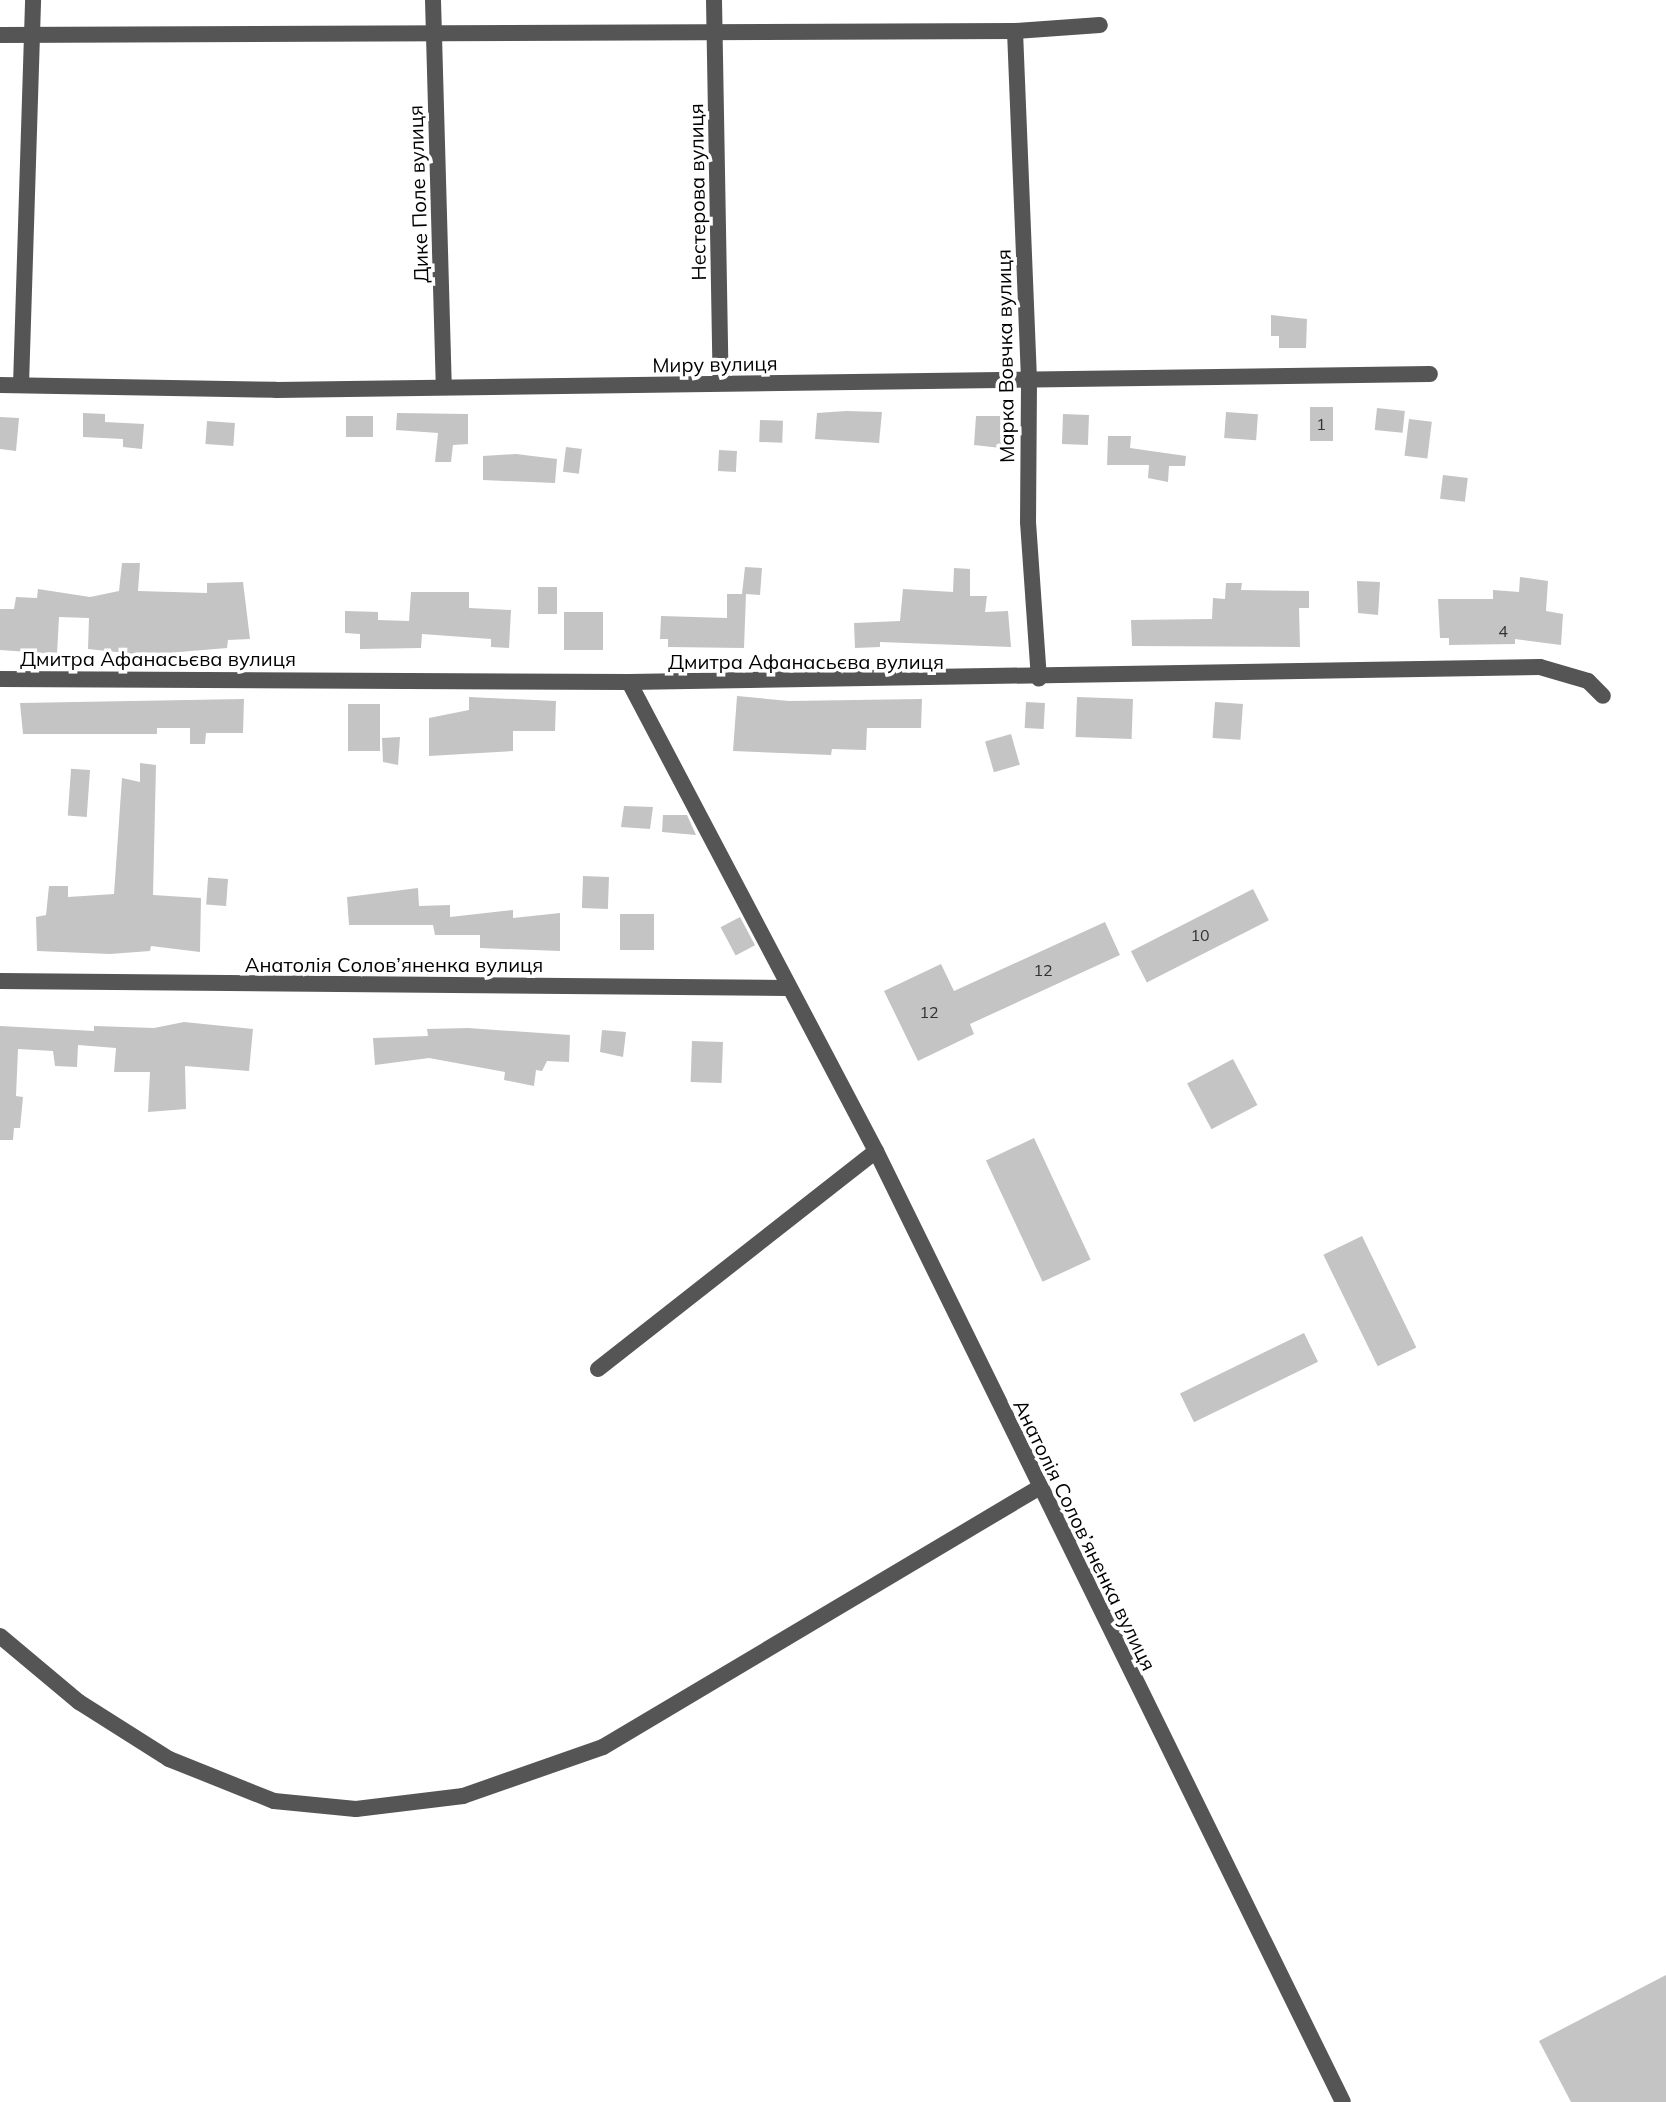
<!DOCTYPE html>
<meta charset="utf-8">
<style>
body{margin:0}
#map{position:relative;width:1666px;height:2102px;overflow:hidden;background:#fff;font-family:Mulish,sans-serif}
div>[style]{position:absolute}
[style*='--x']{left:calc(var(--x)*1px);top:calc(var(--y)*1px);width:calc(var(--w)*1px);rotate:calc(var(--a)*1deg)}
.building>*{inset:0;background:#c4c4c4;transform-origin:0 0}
.street>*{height:16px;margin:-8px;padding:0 8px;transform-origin:8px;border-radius:8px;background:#555}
span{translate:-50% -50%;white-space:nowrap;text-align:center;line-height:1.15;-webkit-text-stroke:7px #fff;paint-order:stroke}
.number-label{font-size:16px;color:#313131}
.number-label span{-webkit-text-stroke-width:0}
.street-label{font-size:20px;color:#000}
</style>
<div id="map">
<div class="building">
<div style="clip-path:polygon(1271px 315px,1307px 319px,1306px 348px,1279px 348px,1279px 336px,1271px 336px)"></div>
<div style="left:1310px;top:407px;width:23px;height:34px"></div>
<div style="left:1377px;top:408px;width:28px;height:22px;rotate:6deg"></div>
<div style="clip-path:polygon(846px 411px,882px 412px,879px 443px,815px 439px,817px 413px)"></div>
<div style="left:1226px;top:412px;width:32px;height:26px;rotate:4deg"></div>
<div style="clip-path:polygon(83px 413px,105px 414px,105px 422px,144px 424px,142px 449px,123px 447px,123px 439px,83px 437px)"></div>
<div style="clip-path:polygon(397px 413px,468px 414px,468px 444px,453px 445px,451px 462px,435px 462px,438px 433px,396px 430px)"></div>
<div style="left:1063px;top:414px;width:26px;height:30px;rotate:2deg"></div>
<div style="left:346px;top:416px;width:27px;height:21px"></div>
<div style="clip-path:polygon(976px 416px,1011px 416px,1010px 449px,974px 445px)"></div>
<div style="clip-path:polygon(0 417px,19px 418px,16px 451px,0 449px)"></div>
<div style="left:1409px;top:419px;width:23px;height:37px;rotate:7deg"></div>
<div style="left:760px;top:420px;width:23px;height:22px;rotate:2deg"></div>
<div style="left:207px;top:421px;width:28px;height:23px;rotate:4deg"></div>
<div style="clip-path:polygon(1108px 436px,1131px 436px,1130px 448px,1186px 456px,1185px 466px,1169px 466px,1168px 482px,1148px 478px,1149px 465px,1107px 465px)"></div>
<div style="left:566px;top:447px;width:16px;height:25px;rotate:7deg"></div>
<div style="left:719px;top:450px;width:18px;height:21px;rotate:3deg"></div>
<div style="clip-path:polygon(516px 454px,557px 459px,555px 483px,483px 480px,483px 456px)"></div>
<div style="left:1443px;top:475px;width:25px;height:24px;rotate:7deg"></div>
<div style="clip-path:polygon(122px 563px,140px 563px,138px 591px,207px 593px,207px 583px,243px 582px,250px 639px,228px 640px,227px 648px,144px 655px,88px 649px,89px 618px,59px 617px,57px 654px,0 650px,0 609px,14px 609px,16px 597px,37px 598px,38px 589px,90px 597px,119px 591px)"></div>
<div style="clip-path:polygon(745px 567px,762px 568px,760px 595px,746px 594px,744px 648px,668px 647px,668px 639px,660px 639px,661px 616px,727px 618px,727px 594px,742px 594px)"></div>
<div style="clip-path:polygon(954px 568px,970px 569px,970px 596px,987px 596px,985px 612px,1008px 611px,1011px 647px,880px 642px,880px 647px,855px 648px,854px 623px,900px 621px,903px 589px,953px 592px)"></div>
<div style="clip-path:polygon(1520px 577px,1548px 581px,1546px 611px,1563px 614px,1561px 645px,1515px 639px,1515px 644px,1449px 645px,1449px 638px,1440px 638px,1438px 599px,1493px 599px,1493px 590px,1519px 592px)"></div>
<div style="clip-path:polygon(1357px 581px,1380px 582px,1378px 615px,1358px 613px)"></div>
<div style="clip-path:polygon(1226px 583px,1242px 583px,1241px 590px,1309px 591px,1309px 608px,1299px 608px,1300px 647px,1132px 646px,1131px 620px,1212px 619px,1213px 598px,1225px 599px)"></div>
<div style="left:538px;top:587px;width:19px;height:27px"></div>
<div style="clip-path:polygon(411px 592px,469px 592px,469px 608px,511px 610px,509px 648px,491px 647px,491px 639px,422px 634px,421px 648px,360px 649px,360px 634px,345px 633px,345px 611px,378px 612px,378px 620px,409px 621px)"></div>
<div style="left:564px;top:612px;width:39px;height:38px"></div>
<div style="clip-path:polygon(737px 696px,789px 701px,922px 699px,921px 728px,867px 728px,866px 750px,832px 749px,831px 755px,733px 751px)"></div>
<div style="clip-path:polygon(469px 697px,556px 701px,555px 731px,513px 731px,513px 751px,429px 756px,429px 718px,469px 710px)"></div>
<div style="left:1077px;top:697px;width:56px;height:40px;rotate:2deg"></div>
<div style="clip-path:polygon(244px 699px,243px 733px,206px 733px,205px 744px,190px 744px,190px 728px,157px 728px,157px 734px,23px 734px,20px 703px)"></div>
<div style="left:1026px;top:702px;width:19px;height:26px;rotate:3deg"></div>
<div style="left:1215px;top:702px;width:28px;height:36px;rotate:4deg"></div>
<div style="left:348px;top:704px;width:32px;height:47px"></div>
<div style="left:1011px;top:734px;width:32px;height:27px;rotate:74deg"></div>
<div style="clip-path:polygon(400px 737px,398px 765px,383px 762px,382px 738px)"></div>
<div style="clip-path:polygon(140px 763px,156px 765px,153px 895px,201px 898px,200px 952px,151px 946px,150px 951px,110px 954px,37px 951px,36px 917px,46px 915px,49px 886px,68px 886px,68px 897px,114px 894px,122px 778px,140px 782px)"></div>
<div style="left:90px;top:770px;width:47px;height:19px;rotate:94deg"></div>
<div style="clip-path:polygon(624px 806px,653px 807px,650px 829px,621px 827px)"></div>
<div style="clip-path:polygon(663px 815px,687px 815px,696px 835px,662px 832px)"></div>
<div style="left:583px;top:876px;width:26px;height:32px;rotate:2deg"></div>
<div style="left:228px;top:879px;width:27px;height:20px;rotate:94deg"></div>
<div style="clip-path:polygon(418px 888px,419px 906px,450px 905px,450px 917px,513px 910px,513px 918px,560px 913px,560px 951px,480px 948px,480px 935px,435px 935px,433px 925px,349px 925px,347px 897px)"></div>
<div style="left:1253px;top:889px;width:35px;height:137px;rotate:63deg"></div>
<div style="left:620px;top:914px;width:34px;height:36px"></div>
<div style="left:740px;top:917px;width:32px;height:22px;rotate:62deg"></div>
<div style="clip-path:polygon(1105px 922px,1120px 955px,970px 1024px,974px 1034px,918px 1061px,884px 991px,941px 964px,954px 991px)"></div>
<div style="clip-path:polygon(184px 1022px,253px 1029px,249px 1071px,185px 1066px,186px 1109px,148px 1112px,150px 1072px,114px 1072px,116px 1048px,78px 1045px,77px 1067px,55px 1066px,53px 1051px,18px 1049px,16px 1096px,23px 1097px,20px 1128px,14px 1128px,13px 1140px,0 1140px,0 1026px,94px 1031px,94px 1026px,154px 1028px)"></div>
<div style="clip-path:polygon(468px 1028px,570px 1035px,569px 1062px,547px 1061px,542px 1071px,536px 1070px,534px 1086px,504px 1080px,505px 1072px,429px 1058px,375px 1065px,373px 1038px,428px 1036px,427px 1029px)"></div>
<div style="clip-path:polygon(602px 1030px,626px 1032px,623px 1057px,600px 1052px)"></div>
<div style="left:692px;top:1041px;width:31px;height:41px;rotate:2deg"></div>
<div style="left:1233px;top:1059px;width:52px;height:52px;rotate:62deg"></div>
<div style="left:1034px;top:1138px;width:134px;height:53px;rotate:65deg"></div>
<div style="left:1362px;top:1236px;width:124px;height:43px;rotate:64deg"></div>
<div style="left:1304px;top:1333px;width:32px;height:138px;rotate:64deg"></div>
<div style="clip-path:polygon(1666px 1975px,1666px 2102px,1571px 2102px,1539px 2041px)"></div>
</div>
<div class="street">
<div style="--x:433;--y:0;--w:387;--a:88.4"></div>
<div style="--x:714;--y:0;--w:383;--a:89"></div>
<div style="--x:1015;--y:31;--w:350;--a:87.7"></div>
<div style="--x:1029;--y:381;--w:141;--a:90.4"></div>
<div style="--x:1028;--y:522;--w:157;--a:86"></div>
<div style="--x:0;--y:35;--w:1015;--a:-0.23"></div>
<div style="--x:1015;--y:31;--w:85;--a:-4"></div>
<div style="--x:0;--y:385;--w:276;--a:1"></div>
<div style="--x:276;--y:390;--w:1154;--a:-0.79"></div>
<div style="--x:21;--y:385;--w:385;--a:-88.2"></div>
<div style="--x:0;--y:679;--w:629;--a:0.27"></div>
<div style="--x:629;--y:682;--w:911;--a:-0.94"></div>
<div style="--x:1540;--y:667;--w:50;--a:16.3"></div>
<div style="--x:1588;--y:681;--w:21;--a:45"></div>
<div style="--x:629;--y:682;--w:530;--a:62.23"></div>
<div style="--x:876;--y:1151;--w:1059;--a:63.85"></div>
<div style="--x:0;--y:981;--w:787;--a:0.51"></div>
<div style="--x:598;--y:1369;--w:353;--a:-38.1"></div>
<div style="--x:0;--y:1636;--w:103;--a:39.9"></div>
<div style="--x:79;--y:1702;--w:107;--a:32.3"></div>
<div style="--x:169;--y:1759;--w:113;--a:21.8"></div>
<div style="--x:274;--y:1801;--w:82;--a:5.6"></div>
<div style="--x:356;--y:1809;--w:108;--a:-6.9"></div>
<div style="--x:463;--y:1796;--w:148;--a:-19.3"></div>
<div style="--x:603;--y:1747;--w:508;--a:-30.75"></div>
</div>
<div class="number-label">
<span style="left:1321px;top:424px">1</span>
<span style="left:1503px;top:631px">4</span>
<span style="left:1200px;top:935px">10</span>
<span style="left:1043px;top:970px">12</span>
<span style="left:929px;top:1012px">12</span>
</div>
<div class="street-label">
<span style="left:697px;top:192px;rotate:-91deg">Нестерова вулиця</span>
<span style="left:418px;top:194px;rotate:-92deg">Дике Поле вулиця</span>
<span style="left:1005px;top:356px;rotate:-91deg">Марка Вовчка вулиця</span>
<span style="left:715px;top:364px;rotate:-1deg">Миру вулиця</span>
<span style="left:158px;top:658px">Дмитра Афанасьєва вулиця</span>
<span style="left:806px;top:661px">Дмитра Афанасьєва вулиця</span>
<span style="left:394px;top:964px">Анатолія Солов’яненка вулиця</span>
<span style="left:1085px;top:1535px;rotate:64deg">Анатолія Солов’яненка вулиця</span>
</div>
</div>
